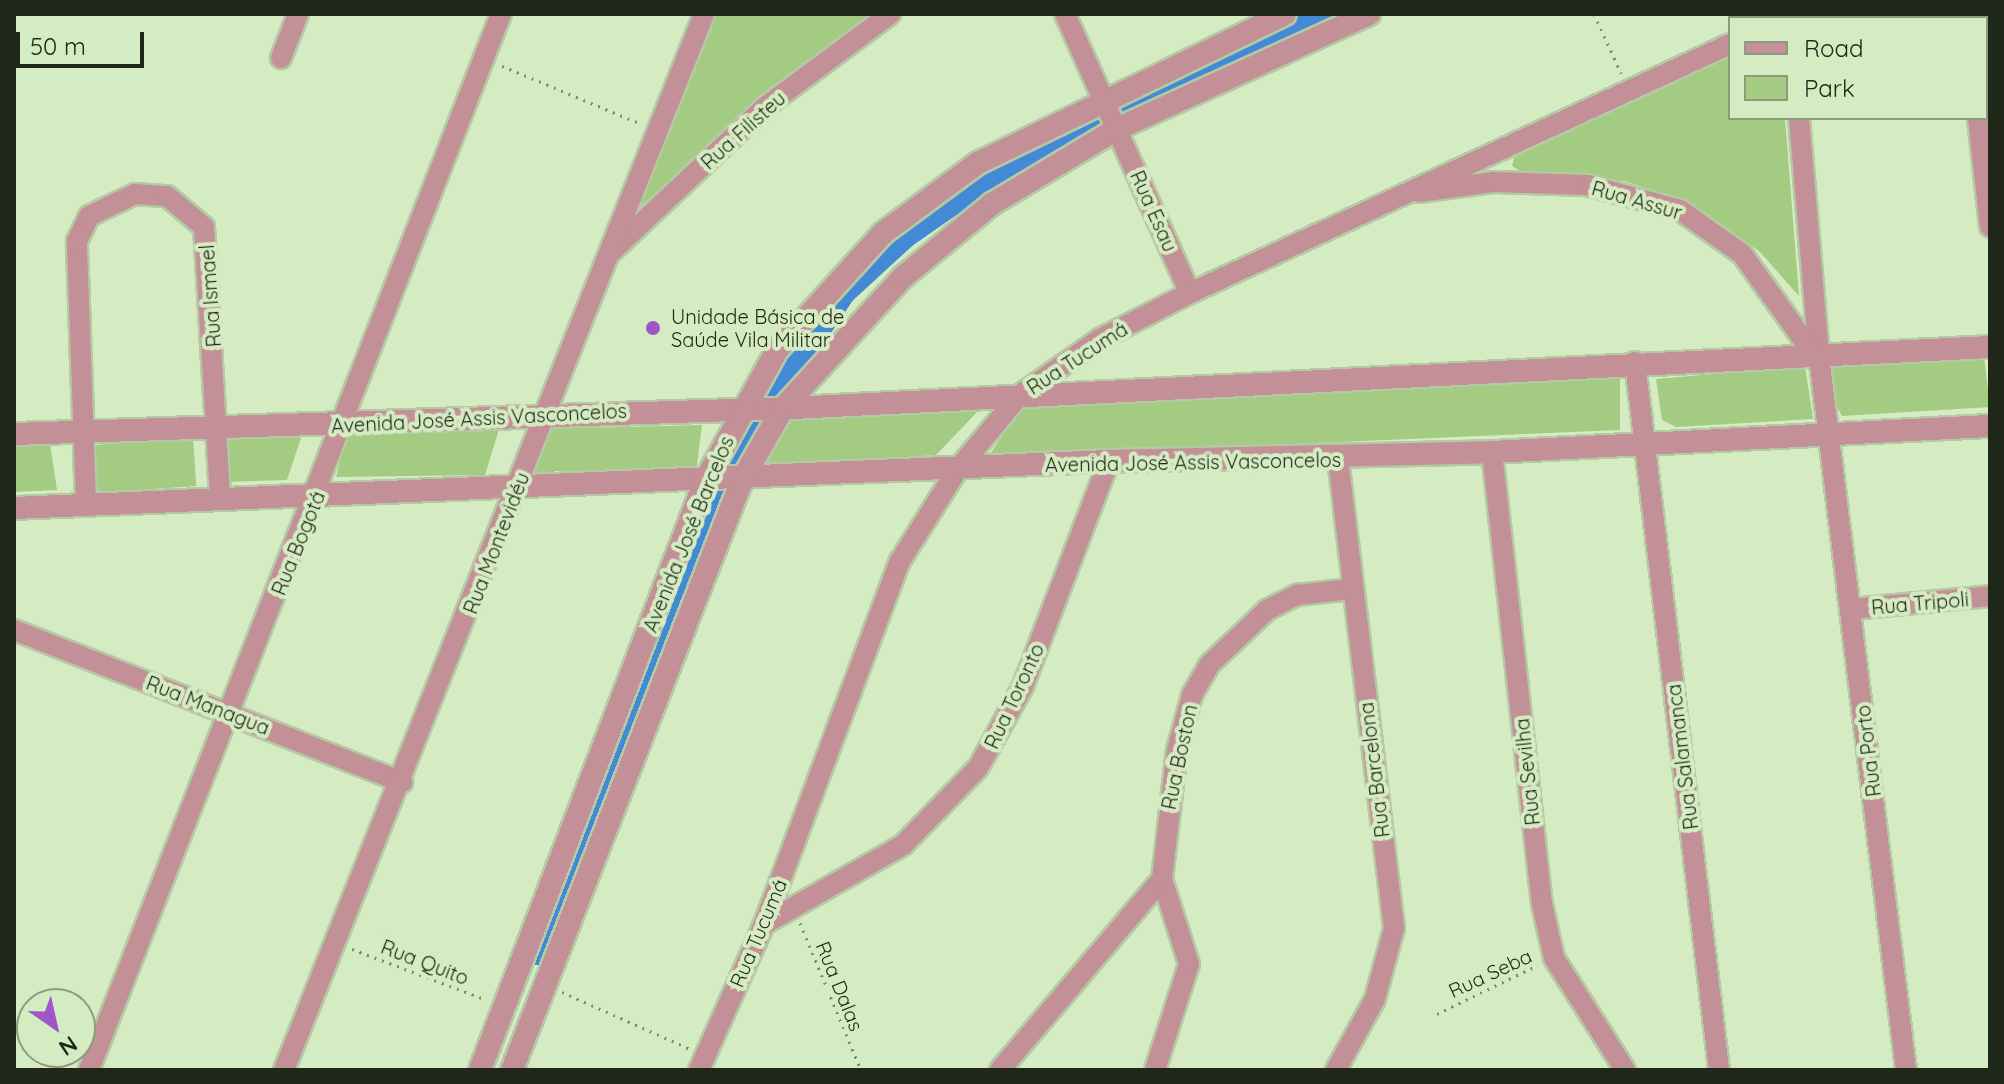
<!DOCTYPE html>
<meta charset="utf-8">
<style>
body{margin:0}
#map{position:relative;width:2004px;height:1084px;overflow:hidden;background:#d5ecc3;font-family:Quicksand,sans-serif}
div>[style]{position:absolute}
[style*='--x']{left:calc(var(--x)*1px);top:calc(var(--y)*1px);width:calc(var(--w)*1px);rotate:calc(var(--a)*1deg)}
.green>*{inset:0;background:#a3cb82;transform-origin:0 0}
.river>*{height:30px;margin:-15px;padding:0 15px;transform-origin:15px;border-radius:15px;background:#428ad5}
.path>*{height:3px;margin-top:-1.5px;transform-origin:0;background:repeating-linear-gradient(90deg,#7a8a6e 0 2px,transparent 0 8px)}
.roads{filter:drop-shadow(2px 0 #b4c9a4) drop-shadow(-2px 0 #b4c9a4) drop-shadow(0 2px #b4c9a4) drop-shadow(0 -2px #b4c9a4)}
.minor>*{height:20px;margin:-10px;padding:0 10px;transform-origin:10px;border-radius:10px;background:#c29096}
.tertiary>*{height:22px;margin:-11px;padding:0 11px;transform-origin:11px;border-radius:11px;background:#c29096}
.dots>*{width:22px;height:22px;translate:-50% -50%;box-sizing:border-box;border:4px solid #d5ecc3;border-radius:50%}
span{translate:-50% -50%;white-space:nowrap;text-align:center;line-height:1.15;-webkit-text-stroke:8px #d5ecc3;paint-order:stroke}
.street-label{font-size:20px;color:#1e2718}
.poi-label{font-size:20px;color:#1e2718}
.left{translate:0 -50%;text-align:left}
.frame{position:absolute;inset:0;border:16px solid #1e2718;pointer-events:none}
.legend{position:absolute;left:1728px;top:16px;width:260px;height:104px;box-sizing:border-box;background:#d5ecc3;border:2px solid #8c9d7f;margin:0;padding:10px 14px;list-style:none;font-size:24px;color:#1e2718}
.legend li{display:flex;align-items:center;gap:16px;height:40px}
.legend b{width:40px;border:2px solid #8c9d7f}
.north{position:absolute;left:16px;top:988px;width:80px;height:80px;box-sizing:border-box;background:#d5ecc3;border:2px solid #8c9d7f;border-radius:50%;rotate:146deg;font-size:22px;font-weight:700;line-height:32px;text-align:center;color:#1e2718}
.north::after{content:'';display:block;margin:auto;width:28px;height:36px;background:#9f56c9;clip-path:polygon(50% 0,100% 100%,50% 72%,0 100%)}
.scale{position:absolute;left:16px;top:32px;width:128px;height:36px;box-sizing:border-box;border:4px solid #1e2718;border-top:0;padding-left:10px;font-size:24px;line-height:28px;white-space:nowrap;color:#1e2718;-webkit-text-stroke:6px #d5ecc3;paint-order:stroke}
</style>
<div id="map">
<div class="green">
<div style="clip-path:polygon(714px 14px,874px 14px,762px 97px,634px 212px)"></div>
<div style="clip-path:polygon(1730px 56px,1730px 118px,1785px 118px,1799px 296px,1759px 251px,1684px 200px,1624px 181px,1528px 176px,1512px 166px,1517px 147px,1631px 92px)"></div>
<div style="clip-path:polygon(1984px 357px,1990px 407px,1842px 416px,1837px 407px,1832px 368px)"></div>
<div style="clip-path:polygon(1805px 366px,1813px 419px,1676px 427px,1662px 420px,1656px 379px)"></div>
<div style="clip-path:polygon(1620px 376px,1620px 430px,988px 457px,1020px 409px)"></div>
<div style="clip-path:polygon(980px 409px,936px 455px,764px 467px,791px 413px)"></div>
<div style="clip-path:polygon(589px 415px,587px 428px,702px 425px,696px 473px,556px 471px,529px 481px,551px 429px)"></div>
<div style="clip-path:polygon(500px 426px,485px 475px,336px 477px,347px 432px)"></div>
<div style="clip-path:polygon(302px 435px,287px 480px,227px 482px,223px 439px)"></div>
<div style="left:193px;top:438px;width:48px;height:106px;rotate:86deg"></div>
<div style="clip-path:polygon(50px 444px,57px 490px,14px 492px,14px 447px)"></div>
</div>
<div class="river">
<div style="--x:537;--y:950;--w:525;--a:-68.66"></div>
<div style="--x:728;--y:461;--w:204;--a:-56.4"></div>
<div style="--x:841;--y:291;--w:84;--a:-42.6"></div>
<div style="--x:903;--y:234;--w:89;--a:-34.9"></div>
<div style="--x:976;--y:183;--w:381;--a:-26.4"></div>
</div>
<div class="path">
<div style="--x:1594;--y:14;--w:65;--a:65.4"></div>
<div style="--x:502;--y:66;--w:148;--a:22.6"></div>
<div style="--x:800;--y:923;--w:159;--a:67.5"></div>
<div style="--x:352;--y:949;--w:144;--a:20.7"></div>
<div style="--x:562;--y:992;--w:140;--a:24"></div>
<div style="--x:1437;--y:1014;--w:112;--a:-25.9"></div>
</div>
<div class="roads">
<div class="minor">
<div style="--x:1065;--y:14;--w:306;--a:65.9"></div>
<div style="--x:1966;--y:14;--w:4;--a:90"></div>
<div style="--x:1791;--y:18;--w:10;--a:-24"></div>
<div style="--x:281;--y:58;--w:47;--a:-68.9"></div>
<div style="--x:1799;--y:118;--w:239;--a:85.2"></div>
<div style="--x:1819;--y:356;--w:719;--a:83.05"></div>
<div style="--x:1978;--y:118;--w:109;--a:83.7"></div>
<div style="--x:1419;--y:192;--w:76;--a:-7.6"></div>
<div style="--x:1494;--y:182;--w:93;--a:1.8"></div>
<div style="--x:1587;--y:185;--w:96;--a:15"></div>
<div style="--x:1680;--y:210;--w:76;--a:35.4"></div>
<div style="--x:1742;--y:254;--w:125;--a:54.4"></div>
<div style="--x:611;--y:252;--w:212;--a:-43.3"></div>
<div style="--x:765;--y:107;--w:156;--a:-36.6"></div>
<div style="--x:1635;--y:362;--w:713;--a:83.23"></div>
<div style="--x:1492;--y:452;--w:455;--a:83.7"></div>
<div style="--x:1542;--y:904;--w:55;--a:77.5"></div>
<div style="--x:1554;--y:958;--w:133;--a:57.6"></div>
<div style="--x:86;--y:504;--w:263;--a:-92"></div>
<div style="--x:77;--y:241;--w:28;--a:-64"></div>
<div style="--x:89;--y:216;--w:51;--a:-25.6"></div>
<div style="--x:135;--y:194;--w:32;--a:4"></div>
<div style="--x:167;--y:196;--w:48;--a:40"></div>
<div style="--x:204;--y:227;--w:271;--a:86.6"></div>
<div style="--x:1851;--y:609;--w:140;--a:-5.3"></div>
<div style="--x:14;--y:630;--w:417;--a:21.4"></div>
<div style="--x:764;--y:924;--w:160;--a:-29.6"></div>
<div style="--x:903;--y:845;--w:107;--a:-45.8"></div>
<div style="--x:978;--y:768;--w:94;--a:-61.2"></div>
<div style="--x:1023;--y:686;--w:241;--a:-69.1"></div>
<div style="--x:89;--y:1070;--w:1134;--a:-68.69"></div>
<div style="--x:284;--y:1070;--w:1136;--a:-68.31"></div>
<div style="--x:699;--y:1070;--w:160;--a:-66"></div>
<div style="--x:764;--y:924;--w:388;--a:-69.5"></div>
<div style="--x:900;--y:561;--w:107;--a:-57.9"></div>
<div style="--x:957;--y:470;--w:98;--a:-50"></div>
<div style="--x:1020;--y:395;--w:98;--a:-35"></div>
<div style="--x:1100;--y:339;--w:101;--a:-27.1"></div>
<div style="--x:1190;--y:293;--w:595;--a:-24.75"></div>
<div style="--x:1000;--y:1070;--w:250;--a:-49.7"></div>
<div style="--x:1155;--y:1070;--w:111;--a:-72.2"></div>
<div style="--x:1189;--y:964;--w:89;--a:-107.6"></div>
<div style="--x:1162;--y:879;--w:130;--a:-83.4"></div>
<div style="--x:1177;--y:750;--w:57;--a:-74.7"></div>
<div style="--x:1192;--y:695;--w:34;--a:-60"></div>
<div style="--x:1209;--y:665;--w:80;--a:-43.5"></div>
<div style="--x:1267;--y:610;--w:34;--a:-27"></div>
<div style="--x:1297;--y:595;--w:55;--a:-6.2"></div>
<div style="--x:1336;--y:1070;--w:81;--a:-61.2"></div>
<div style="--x:1375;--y:999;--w:73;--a:-75"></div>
<div style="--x:1394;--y:928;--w:473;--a:-96.8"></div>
</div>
<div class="tertiary">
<div style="--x:14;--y:434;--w:779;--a:-1.91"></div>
<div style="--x:793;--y:408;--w:1199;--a:-2.92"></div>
<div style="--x:14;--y:508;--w:1096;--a:-2.46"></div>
<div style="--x:1109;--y:461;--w:383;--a:-1.3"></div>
<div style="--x:1492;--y:452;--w:499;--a:-3"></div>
<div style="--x:480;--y:1070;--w:631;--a:-69.09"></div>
<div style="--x:705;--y:481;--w:149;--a:-61.2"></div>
<div style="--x:777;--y:350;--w:158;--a:-47.8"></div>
<div style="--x:883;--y:233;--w:118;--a:-36.4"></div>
<div style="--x:978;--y:163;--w:341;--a:-25.9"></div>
<div style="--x:512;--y:1070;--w:633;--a:-68.7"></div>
<div style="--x:742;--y:480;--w:83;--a:-60.3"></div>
<div style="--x:783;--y:408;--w:178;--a:-47.5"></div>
<div style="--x:903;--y:277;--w:115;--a:-39.4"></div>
<div style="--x:992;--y:204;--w:146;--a:-31"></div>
<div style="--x:1117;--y:129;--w:277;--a:-24.5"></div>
</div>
</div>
<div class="dots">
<div style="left:653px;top:328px;background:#9f56c9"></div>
</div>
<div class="street-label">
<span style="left:743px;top:130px;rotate:-42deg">Rua Filisteu</span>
<span style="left:1637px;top:200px;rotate:16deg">Rua Assur</span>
<span style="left:1154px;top:211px;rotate:66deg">Rua Esau</span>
<span style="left:210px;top:296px;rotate:-94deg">Rua Ismael</span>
<span style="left:1077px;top:358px;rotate:-33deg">Rua Tucumá</span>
<span style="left:479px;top:418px;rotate:-3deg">Avenida José Assis Vasconcelos</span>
<span style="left:1193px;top:462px;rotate:-1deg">Avenida José Assis Vasconcelos</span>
<span style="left:688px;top:534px;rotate:-68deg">Avenida José Barcelos</span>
<span style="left:298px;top:543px;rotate:-68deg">Rua Bogotá</span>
<span style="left:496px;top:543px;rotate:-69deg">Rua Montevidéu</span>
<span style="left:1920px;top:603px;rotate:-5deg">Rua Tripoli</span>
<span style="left:1014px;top:696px;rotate:-65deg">Rua Toronto</span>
<span style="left:208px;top:705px;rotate:21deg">Rua Managua</span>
<span style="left:1868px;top:751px;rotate:-97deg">Rua Porto</span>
<span style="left:1179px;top:757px;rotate:-78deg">Rua Boston</span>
<span style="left:1682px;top:757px;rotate:-97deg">Rua Salamanca</span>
<span style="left:1374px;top:770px;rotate:-97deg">Rua Barcelona</span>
<span style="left:1527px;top:772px;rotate:-96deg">Rua Sevilha</span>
<span style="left:758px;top:933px;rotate:-67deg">Rua Tucumá</span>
<span style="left:425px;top:962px;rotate:21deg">Rua Quito</span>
<span style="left:1490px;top:973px;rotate:-25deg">Rua Seba</span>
<span style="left:840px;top:986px;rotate:68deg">Rua Dalas</span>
</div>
<div class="poi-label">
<span class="left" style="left:671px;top:328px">Unidade Básica de<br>Saúde Vila Militar</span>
</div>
<div class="frame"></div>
<ul class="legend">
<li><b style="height:10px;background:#c29096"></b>Road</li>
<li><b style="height:22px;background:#a3cb82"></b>Park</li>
</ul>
<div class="north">N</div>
<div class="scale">50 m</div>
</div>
